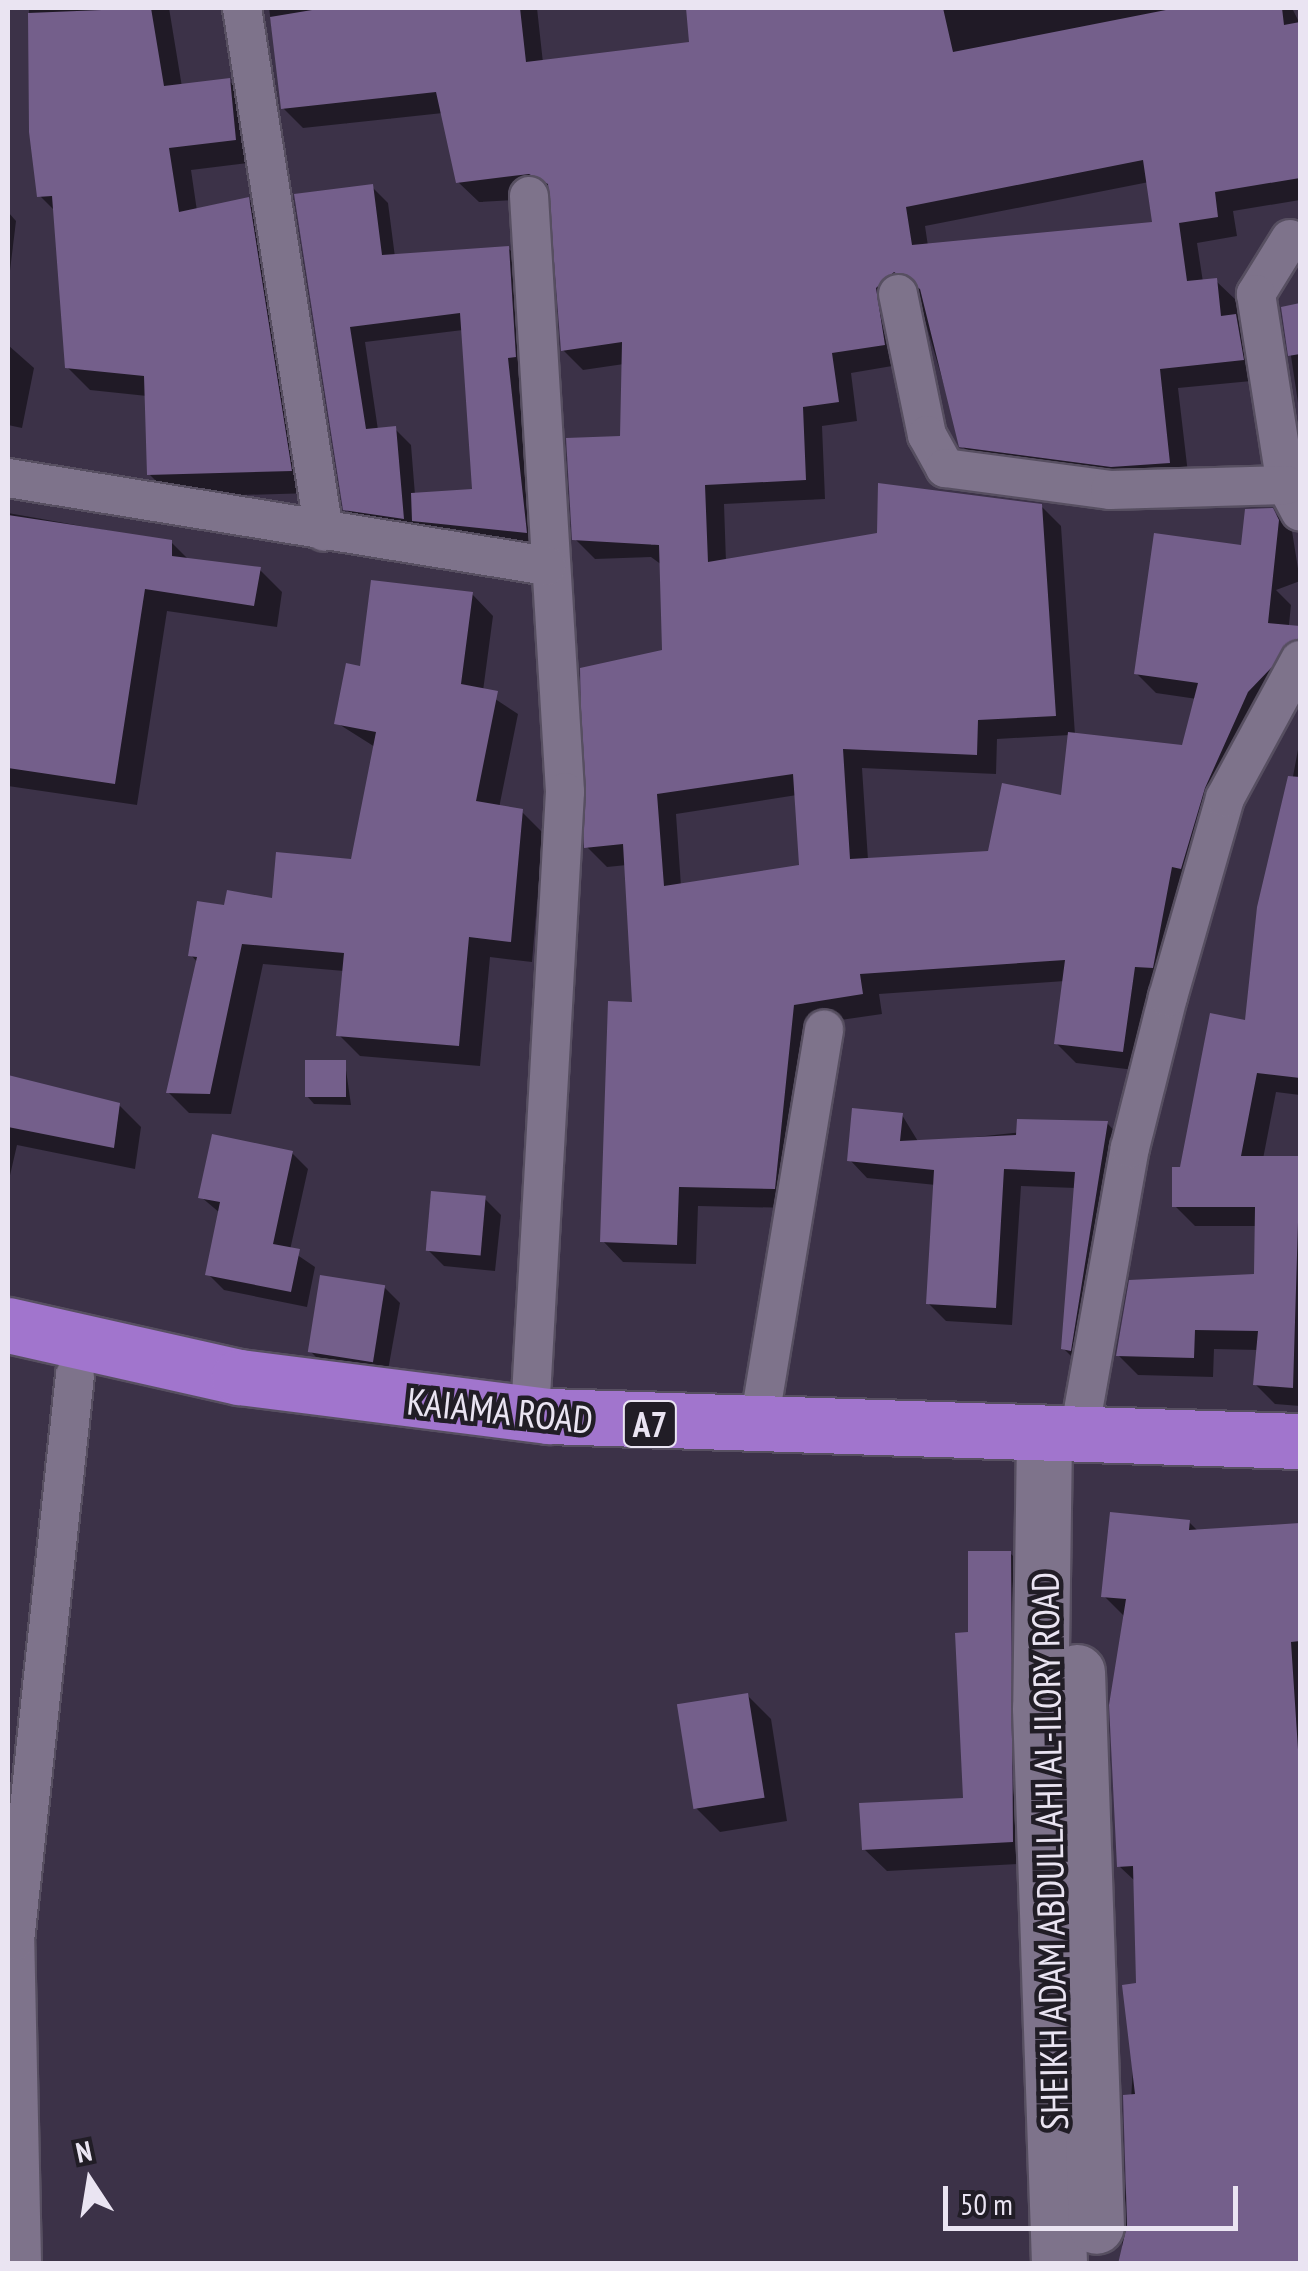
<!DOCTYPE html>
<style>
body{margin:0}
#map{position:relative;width:1308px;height:2271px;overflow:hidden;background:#3c3248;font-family:"PT Sans Narrow",sans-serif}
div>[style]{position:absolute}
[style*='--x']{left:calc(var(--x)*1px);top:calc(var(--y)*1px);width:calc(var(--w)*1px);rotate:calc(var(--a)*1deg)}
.shadow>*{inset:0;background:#0007}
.building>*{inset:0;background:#745f8b;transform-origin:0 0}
.roads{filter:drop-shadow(2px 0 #574f61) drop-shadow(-2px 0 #574f61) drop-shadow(0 2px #574f61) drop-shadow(0 -2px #574f61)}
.street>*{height:38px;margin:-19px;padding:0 19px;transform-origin:19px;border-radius:19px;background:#7e738b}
.secondary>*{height:55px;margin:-27.5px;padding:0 27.5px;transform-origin:27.5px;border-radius:27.5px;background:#7e738b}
.highway>*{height:55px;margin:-27.5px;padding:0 27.5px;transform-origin:27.5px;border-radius:27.5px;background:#a175cd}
span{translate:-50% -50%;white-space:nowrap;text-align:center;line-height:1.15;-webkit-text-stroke:9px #211d26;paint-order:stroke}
.shield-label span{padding:2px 8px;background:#211d26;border:2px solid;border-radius:8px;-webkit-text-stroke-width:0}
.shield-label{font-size:35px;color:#eae4f2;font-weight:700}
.street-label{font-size:38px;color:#eae4f2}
.frame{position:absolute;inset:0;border:10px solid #eae4f2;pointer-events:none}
.north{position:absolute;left:40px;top:2131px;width:100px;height:100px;-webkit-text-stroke:8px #211d26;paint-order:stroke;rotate:348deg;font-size:28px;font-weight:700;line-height:40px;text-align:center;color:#eae4f2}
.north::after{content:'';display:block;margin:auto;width:35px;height:45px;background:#eae4f2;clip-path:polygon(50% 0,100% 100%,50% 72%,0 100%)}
.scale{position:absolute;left:943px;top:2186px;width:295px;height:45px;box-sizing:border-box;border:5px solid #eae4f2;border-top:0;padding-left:12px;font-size:30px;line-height:35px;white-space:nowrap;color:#eae4f2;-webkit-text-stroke:8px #211d26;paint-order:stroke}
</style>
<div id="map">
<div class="shadow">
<div style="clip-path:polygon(29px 8px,169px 8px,182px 87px,229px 81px,252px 103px,257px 162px,191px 170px,197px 211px,248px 200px,271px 223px,313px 493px,172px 497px,149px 474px,147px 396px,90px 390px,67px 367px,56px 212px,40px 196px,32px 132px)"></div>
<div style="clip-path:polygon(evenodd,269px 8px,537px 8px,543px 63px,692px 44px,689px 8px,1292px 8px,1300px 24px,1300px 200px,1233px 211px,1237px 236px,1197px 243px,1203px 282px,1216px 281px,1237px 301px,1238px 319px,1255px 336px,1262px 380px,1178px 388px,1189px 482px,982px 466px,962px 446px,916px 290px,904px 364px,851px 373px,857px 421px,822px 426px,825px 499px,724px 504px,726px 562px,1041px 506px,1061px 526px,1075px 735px,1184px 747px,1197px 699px,1156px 693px,1136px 673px,1272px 510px,1292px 531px,1300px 581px,1276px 590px,1291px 605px,1281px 703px,1268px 712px,1143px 1071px,1076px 1063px,1056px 1043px,1065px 981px,879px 994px,882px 1014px,813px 1024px,794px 1208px,698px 1206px,696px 1264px,623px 1262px,603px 1241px,635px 1004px,627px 865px,607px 867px,587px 847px,665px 652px,662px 565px,651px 557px,595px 559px,575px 539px,623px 438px,624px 364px,583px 370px,563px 350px,549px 198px,479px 202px,458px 182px,443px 113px,303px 128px,283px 108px,269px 8px,1149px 182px,1155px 224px,928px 246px,925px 226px,1149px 182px,269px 8px,1070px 735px,1064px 798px,990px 853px,868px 860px,862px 768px,996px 774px,997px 739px,1070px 735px,269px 8px,797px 795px,802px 868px,681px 886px,676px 814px,797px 795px)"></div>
<div style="clip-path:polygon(evenodd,372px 187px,388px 203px,395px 257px,508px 248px,524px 264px,541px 547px,431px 536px,418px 523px,419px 533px,362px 525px,346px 509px,297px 196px,372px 187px,463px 330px,475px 492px,415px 495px,411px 445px,395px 429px,378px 430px,365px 342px,463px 330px)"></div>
<div style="clip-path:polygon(8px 212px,16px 221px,8px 287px)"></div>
<div style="clip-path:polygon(1300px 306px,1300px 416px,1284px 309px)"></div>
<div style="clip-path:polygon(8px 345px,34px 368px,22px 428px,8px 425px)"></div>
<div style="clip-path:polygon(8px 513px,171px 542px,189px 560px,259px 569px,282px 592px,277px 627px,167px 611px,137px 805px,8px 786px)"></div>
<div style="clip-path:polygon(472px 594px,493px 616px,483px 691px,518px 714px,499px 808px,522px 812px,543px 833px,532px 962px,490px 957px,480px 1066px,360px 1056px,339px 1035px,344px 971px,263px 964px,231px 1114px,189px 1113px,168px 1092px,198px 963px,191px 955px,226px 908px,275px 901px,353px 861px,375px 747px,337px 723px,362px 668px)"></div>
<div style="clip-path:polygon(1300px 739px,1300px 1095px,1276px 1092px,1263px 1159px,1300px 1159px,1300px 1406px,1275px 1404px,1255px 1384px,1258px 1350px,1214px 1349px,1213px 1377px,1138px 1375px,1118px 1355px,1256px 1277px,1257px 1226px,1195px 1226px,1175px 1206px,1247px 1022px)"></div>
<div style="clip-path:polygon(345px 1063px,351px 1105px,314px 1104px,307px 1096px)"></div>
<div style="clip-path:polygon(8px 1077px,119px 1105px,141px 1127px,135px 1169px,17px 1145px,8px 1184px)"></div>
<div style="clip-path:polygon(902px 1115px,919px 1143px,1107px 1123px,1124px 1141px,1081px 1366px,1063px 1348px,1076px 1188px,1021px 1186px,1012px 1325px,946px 1321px,928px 1303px,936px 1185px,867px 1178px,850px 1160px)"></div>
<div style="clip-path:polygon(292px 1153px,308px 1169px,290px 1250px,315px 1267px,307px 1307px,224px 1290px,208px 1274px,220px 1213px,201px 1197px)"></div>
<div style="clip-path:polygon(485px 1199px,501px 1215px,495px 1271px,444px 1266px,428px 1250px)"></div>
<div style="clip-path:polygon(384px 1287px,400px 1303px,387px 1376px,326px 1367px,310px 1351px)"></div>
<div style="clip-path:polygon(1189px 1522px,1199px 1532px,1300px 1525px,1300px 2264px,1121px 2264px,1138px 1985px,1136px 1882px,1119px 1866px,1125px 1617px,1104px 1596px)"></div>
<div style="clip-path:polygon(1010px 1553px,1033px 1576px,1035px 1863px,887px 1871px,864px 1849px,966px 1800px,971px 1634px)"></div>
<div style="clip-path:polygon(747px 1695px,771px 1719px,787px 1821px,720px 1832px,696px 1808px)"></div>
</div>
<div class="building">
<div style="clip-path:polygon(151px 8px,164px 86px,230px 78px,236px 140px,169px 148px,179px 212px,249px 197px,292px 471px,147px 475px,144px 376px,65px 368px,52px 196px,37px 197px,29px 132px,28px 13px)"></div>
<div style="clip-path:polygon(evenodd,324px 8px,520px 8px,526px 62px,689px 42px,686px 8px,943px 8px,953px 52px,1176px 8px,1282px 8px,1284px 25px,1300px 22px,1300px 178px,1215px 192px,1218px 217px,1179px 223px,1187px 281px,1217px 278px,1221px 316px,1236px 314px,1244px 360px,1160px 369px,1170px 463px,1111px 467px,959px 447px,920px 289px,894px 272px,876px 288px,885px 345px,832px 353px,839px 402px,803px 407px,806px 480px,705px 485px,708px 562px,877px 533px,878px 483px,1042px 504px,1056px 716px,978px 720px,977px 755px,843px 749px,850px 859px,988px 851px,1002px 783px,1061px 795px,1068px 732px,1182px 745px,1198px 683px,1134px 674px,1154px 533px,1241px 545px,1245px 509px,1273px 508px,1279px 520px,1268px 623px,1300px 626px,1300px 638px,1248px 692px,1205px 788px,1181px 869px,1172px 867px,1153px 968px,1135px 967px,1123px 1052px,1054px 1044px,1065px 960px,860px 974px,863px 994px,794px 1005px,775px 1189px,679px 1187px,677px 1245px,600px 1242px,608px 1001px,632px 1002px,623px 844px,584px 848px,580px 668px,662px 650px,659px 545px,572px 540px,566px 438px,620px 436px,622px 342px,561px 351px,548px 184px,529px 174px,456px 183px,436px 92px,281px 109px,270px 17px,324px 8px,1143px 160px,1152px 222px,912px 245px,906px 207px,1143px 160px,324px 8px,793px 774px,799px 865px,664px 886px,657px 794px,793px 774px)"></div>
<div style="clip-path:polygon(373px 184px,382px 255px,509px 246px,516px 357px,508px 358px,527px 533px,412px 521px,411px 493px,472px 489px,460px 313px,350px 327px,366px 429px,396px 426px,404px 519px,343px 510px,294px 194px)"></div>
<div style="clip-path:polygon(1300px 303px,1300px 354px,1288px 356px,1281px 307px)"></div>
<div style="clip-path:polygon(8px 515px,172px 540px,172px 556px,261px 567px,254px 606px,145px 589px,115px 784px,8px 768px)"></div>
<div style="clip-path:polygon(371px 580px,473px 592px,461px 684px,498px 691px,476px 801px,523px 809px,511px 942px,469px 937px,459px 1046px,336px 1036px,344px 953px,242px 944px,210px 1094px,166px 1093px,197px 957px,188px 956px,197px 901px,224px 905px,227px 890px,272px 898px,276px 852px,351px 859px,376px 732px,334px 724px,346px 663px,360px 666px)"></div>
<div style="clip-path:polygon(1288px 776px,1300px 777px,1300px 1078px,1257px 1073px,1241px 1156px,1300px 1156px,1293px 1388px,1253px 1385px,1258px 1331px,1195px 1330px,1194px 1358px,1116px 1356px,1129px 1280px,1254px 1274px,1255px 1207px,1172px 1207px,1172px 1167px,1180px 1167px,1210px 1013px,1245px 1020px,1257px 907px)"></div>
<div style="left:305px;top:1060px;width:41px;height:37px"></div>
<div style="clip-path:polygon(8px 1075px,120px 1103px,114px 1148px,8px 1127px)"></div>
<div style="clip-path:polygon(852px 1108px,903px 1113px,900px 1141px,1016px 1135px,1017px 1119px,1108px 1121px,1071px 1351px,1061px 1349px,1075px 1172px,1004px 1169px,996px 1308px,926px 1304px,934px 1170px,847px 1161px)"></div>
<div style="clip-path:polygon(212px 1134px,293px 1151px,273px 1244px,300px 1249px,291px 1292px,205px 1275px,220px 1202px,198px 1198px)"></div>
<div style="left:431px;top:1191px;width:55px;height:60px;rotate:5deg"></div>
<div style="left:320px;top:1275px;width:66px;height:78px;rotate:9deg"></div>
<div style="clip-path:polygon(1110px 1512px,1190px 1520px,1189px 1530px,1300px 1523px,1300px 1641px,1291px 1642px,1300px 1780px,1300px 2264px,1118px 2264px,1127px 2225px,1123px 2095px,1135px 2094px,1122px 1985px,1136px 1983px,1133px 1866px,1117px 1867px,1109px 1705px,1126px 1599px,1101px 1597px)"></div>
<div style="clip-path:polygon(968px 1551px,1011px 1551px,1013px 1842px,862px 1850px,859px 1803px,963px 1798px,955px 1633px,968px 1632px)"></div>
<div style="left:748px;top:1693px;width:106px;height:72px;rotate:81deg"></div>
</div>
<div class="roads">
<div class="street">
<div style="--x:242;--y:8;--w:530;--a:81.11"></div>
<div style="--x:529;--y:196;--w:597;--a:86.54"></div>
<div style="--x:565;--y:792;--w:623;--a:93.22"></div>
<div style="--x:1290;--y:239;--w:65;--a:121.7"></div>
<div style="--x:1256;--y:294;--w:193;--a:81.1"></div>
<div style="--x:1286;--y:485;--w:30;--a:62"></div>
<div style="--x:898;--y:294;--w:144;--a:78.4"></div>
<div style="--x:927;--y:435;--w:38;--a:61"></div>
<div style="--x:945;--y:468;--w:166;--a:7.6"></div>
<div style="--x:1110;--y:490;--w:176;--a:-1.6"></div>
<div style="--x:8;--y:478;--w:546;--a:9.27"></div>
<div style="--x:758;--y:1429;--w:405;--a:-80.6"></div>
<div style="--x:1078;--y:1439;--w:296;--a:-79.9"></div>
<div style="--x:1130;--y:1148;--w:156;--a:-75.9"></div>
<div style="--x:1168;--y:997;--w:207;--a:-74"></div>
<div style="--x:1225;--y:798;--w:157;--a:-61.5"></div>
<div style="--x:22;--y:2264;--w:323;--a:-91.2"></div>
<div style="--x:15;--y:1941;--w:569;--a:-83.95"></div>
</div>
<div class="secondary">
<div style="--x:1044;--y:1437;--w:271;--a:90.8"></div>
<div style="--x:1040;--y:1708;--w:556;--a:88.04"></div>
<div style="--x:1077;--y:1672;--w:554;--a:88.04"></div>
</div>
<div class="highway">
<div style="--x:8;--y:1325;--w:237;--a:12.7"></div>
<div style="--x:239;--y:1377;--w:312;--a:7.2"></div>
<div style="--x:549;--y:1416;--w:751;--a:1.91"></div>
</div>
</div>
<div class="shield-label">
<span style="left:650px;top:1424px">A7</span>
</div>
<div class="street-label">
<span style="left:500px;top:1410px;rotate:6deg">KAIAMA ROAD</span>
<span style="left:1049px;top:1851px;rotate:-91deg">SHEIKH ADAM ABDULLAHI AL-ILORY ROAD</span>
</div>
<div class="frame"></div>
<div class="north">N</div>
<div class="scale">50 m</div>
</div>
